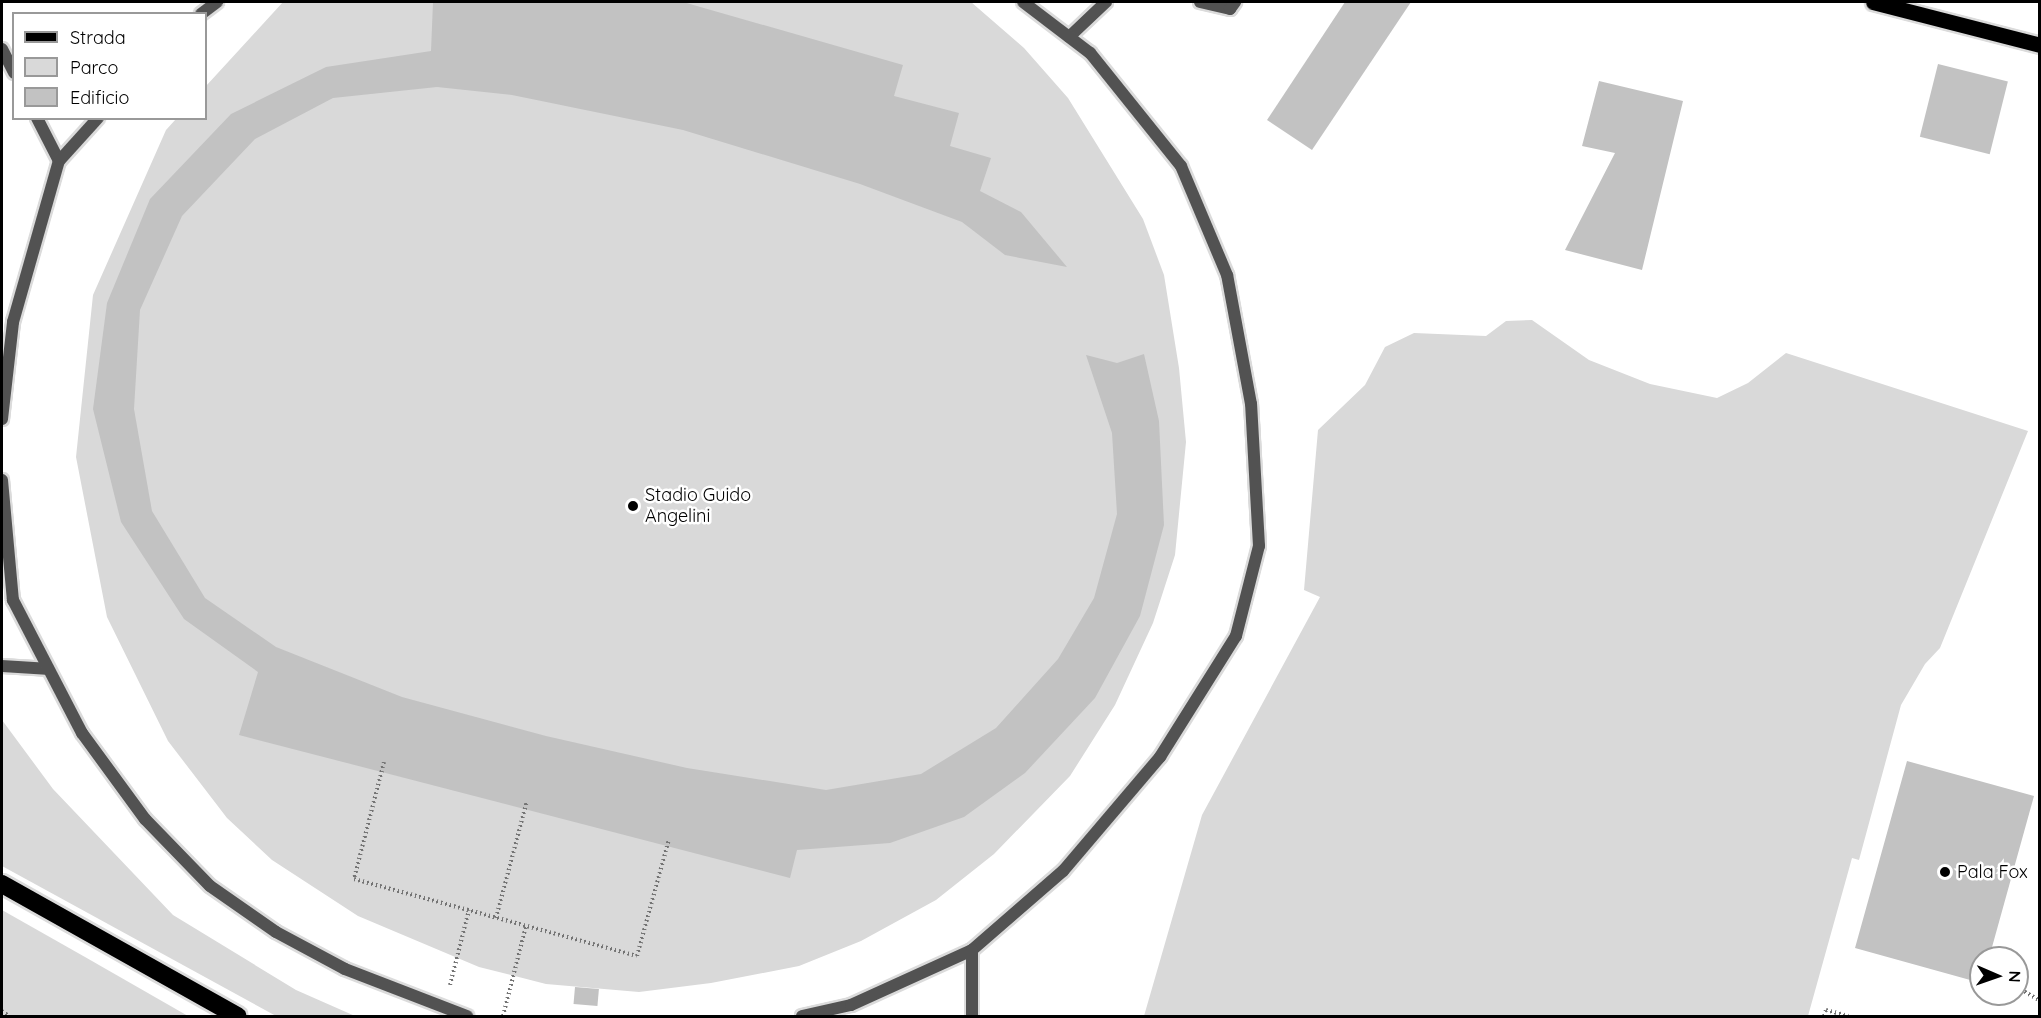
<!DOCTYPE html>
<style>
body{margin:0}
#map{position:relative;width:2041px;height:1018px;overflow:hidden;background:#fff;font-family:Quicksand,sans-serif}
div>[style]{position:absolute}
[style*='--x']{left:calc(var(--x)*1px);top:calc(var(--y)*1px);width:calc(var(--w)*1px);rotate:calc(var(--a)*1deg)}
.green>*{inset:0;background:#d9d9d9}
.building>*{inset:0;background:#c2c2c2;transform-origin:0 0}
.path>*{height:4px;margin-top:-2px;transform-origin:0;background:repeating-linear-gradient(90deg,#747474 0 1.5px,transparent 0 4.5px)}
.roads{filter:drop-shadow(2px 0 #dbdbdb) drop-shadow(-2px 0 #dbdbdb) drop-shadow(0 2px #dbdbdb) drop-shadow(0 -2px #dbdbdb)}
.lane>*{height:12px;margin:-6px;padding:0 6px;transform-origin:6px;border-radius:6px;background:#525252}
.street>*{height:12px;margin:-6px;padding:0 6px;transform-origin:6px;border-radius:6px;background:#525252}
.primary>*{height:15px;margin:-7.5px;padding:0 7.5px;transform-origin:7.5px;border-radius:7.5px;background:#000}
.highway>*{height:18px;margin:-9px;padding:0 9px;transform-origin:9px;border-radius:9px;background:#000}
.dots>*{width:16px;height:16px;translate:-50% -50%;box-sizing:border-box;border:3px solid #fff;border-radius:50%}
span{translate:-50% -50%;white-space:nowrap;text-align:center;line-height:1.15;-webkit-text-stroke:5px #fff;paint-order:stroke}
.poi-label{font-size:18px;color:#000}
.left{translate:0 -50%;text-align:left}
.frame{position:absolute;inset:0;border:3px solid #000;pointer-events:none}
.legend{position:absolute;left:12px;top:12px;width:195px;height:108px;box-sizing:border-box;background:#fff;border:2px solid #999;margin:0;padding:8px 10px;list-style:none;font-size:18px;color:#000}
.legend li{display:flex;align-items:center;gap:12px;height:30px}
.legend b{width:30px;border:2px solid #999}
.north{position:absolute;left:1969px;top:946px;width:60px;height:60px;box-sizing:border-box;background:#fff;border:2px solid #999;border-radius:50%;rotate:92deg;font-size:16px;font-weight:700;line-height:24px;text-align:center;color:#000}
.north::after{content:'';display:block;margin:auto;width:21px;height:27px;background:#000;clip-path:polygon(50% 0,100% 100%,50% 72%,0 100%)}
</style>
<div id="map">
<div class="green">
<div style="clip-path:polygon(283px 2px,971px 2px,1024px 48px,1068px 98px,1143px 219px,1164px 275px,1179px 368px,1186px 442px,1175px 555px,1153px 623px,1115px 705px,1070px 776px,994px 854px,936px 900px,861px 941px,799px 966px,711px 983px,639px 992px,546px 984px,479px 967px,358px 916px,272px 860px,227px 818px,168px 741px,107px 617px,76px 457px,93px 295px,166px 130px,176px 119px,206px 118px,206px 86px)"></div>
<div style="clip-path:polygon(1532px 320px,1589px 360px,1650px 384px,1717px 398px,1748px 383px,1786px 353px,2028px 431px,1940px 648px,1925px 664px,1901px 705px,1859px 860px,1852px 858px,1808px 1016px,1144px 1016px,1202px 815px,1320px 597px,1304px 590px,1318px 430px,1365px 385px,1385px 347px,1414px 333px,1486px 336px,1506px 321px)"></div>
<div style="clip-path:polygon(2px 720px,53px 789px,173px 915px,296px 990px,355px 1016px,276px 1016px,2px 866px)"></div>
<div style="clip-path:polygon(2px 910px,85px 957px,188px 1016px,2px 1016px)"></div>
</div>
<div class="building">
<div style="clip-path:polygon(433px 2px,683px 2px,903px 65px,894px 96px,959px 113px,950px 146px,991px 158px,980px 191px,1021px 212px,1067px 267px,1005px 255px,962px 222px,860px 184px,683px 130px,512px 95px,437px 87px,333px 98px,255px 139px,182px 216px,140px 310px,134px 409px,152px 511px,205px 598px,276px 647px,402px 697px,546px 736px,687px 768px,826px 790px,921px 774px,996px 728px,1058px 659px,1094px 598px,1117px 514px,1112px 433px,1086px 355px,1117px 363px,1144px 354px,1159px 421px,1164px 525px,1140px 616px,1095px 698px,1025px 773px,964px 817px,890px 843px,797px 850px,790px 878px,239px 735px,258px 672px,184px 619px,121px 522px,93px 409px,107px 303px,150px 199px,231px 114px,326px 67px,431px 51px)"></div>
<div style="clip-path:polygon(1345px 2px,1411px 2px,1312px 150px,1267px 120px)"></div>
<div style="left:1938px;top:64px;width:72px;height:75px;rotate:14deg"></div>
<div style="clip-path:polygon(1599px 81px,1683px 101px,1642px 270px,1565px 250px,1615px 153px,1582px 146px)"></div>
<div style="clip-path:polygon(1907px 761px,2034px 796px,1989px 958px,1981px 958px,1981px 983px,1855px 948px)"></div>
<div style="left:575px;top:987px;width:24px;height:17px;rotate:5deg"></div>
</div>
<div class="path">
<div style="--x:384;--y:762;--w:121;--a:104.4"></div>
<div style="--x:354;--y:879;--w:293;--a:15.2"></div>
<div style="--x:637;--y:956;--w:121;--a:-74.7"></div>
<div style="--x:496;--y:918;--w:121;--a:-75.2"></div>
<div style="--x:1999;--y:958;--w:7;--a:-82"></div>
<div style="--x:450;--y:985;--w:77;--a:-75.8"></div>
<div style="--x:2017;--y:987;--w:27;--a:31"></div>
<div style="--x:2;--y:1011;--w:9;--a:36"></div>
<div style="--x:503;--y:1016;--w:93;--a:-75.7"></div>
<div style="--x:1824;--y:1016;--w:6;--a:-72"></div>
<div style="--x:1826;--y:1010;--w:23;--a:15"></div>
</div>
<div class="roads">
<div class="lane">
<div style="--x:1200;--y:2;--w:31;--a:13"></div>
<div style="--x:1230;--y:9;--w:9;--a:-54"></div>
<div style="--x:1069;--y:37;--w:51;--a:-43.4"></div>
<div style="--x:2;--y:49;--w:27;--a:63"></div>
<div style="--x:37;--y:118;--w:48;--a:62.9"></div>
<div style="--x:2;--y:666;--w:46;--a:3.7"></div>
</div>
<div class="street">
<div style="--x:201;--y:14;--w:20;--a:-37"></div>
<div style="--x:2;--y:419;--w:98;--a:-83.5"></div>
<div style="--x:13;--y:322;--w:167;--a:-74.1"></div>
<div style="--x:59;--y:161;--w:58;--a:-47.8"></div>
<div style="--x:2;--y:480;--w:121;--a:84.8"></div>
<div style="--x:13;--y:600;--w:150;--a:62.6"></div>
<div style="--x:82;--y:733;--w:107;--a:53.8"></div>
<div style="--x:145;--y:819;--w:93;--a:45.9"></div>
<div style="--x:210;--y:886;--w:80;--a:34.9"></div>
<div style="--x:276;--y:932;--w:78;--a:28.2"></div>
<div style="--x:345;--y:969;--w:131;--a:21.1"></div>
<div style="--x:802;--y:1016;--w:50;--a:-12.7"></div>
<div style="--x:851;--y:1005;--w:133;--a:-24.4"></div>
<div style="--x:972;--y:950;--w:121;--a:-41"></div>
<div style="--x:1063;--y:871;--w:150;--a:-49.6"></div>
<div style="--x:1160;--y:757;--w:143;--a:-57.9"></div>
<div style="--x:1236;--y:636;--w:93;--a:-75.7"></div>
<div style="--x:1259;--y:546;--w:142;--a:-93.2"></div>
<div style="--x:1251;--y:404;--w:131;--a:-100.5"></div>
<div style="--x:1227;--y:275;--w:118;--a:-112.9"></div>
<div style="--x:1181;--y:166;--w:145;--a:-128.8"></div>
<div style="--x:1090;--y:53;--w:84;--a:-142.7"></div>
<div style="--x:972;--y:1016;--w:66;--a:-90"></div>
</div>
<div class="primary">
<div style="--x:1873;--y:2;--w:172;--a:14.4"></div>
</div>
<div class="highway">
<div style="--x:2;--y:884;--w:270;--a:29.3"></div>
</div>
</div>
<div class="dots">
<div style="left:633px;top:506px;background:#000"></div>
<div style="left:1945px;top:872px;background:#000"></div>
</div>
<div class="poi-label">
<span class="left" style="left:645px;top:506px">Stadio Guido<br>Angelini</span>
<span class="left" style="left:1957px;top:872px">Pala Fox</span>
</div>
<div class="frame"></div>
<ul class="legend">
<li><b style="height:8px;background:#000"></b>Strada</li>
<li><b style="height:16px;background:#d9d9d9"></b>Parco</li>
<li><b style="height:16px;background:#c2c2c2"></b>Edificio</li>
</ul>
<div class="north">N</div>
</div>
